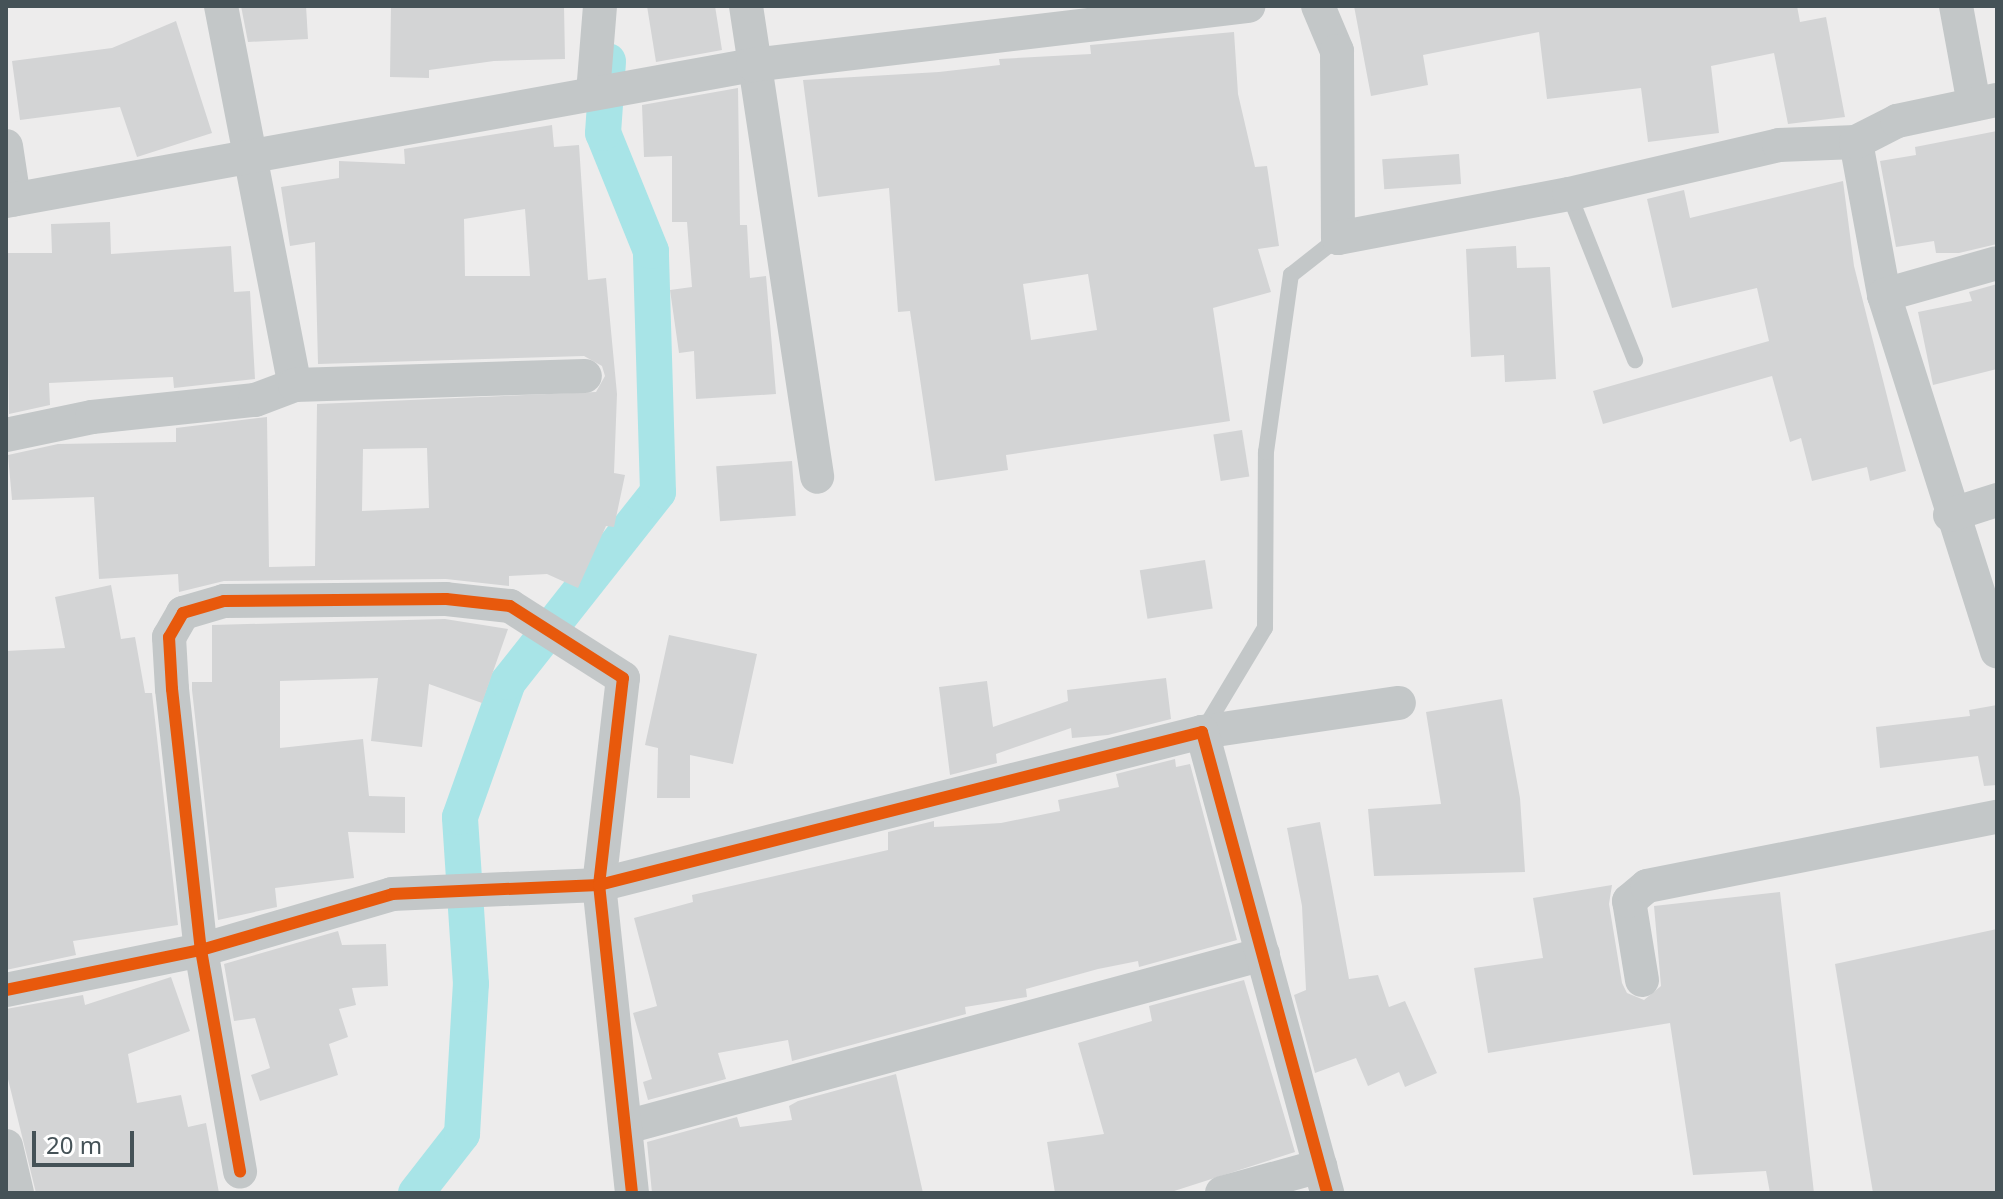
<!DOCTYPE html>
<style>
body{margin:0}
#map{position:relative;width:2003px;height:1199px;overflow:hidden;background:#edecec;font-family:"Noto Sans",sans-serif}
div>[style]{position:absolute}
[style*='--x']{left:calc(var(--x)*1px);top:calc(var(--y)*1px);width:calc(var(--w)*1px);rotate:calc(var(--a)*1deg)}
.canal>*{height:36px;margin:-18px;padding:0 18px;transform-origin:18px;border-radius:18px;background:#a8e4e7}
.building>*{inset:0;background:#d3d4d5;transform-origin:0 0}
.lane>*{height:16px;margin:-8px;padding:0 8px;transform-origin:8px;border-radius:8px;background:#c3c7c8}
.street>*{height:34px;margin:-17px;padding:0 17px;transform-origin:17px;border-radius:17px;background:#c3c7c8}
.cycleway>*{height:12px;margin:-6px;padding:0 6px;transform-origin:6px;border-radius:6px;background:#e8590c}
span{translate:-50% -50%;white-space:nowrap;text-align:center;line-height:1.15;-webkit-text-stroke:8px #fff;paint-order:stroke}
.frame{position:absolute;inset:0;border:8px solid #455257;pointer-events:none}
.scale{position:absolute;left:32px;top:1131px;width:102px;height:36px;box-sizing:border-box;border:4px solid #455257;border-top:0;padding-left:10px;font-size:24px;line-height:28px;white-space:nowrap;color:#455257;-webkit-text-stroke:6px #fff;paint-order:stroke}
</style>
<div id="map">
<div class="canal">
<div style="--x:416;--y:1193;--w:75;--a:-52.1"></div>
<div style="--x:462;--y:1134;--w:150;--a:-86.6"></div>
<div style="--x:471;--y:984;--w:167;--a:-93.8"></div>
<div style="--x:460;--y:817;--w:143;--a:-70.4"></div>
<div style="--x:508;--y:682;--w:242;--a:-51.7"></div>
<div style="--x:658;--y:492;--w:241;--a:-91.7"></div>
<div style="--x:651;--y:251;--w:127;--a:-112.1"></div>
<div style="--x:603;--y:133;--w:72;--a:-86"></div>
</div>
<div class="building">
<div style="clip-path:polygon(241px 6px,306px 6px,308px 39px,248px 42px)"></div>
<div style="clip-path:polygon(391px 6px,564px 6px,565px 59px,494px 61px,429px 70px,429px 78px,390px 77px)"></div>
<div style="clip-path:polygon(647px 6px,715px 6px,722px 50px,656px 62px)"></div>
<div style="clip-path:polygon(1354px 6px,1797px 6px,1800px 22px,1826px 17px,1845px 117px,1788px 124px,1774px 53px,1711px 66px,1719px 133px,1648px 142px,1641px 88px,1547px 99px,1539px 32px,1423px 55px,1428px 85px,1371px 96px)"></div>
<div style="clip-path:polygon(176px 21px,212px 133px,137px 157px,120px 107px,20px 120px,12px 61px,112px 48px)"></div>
<div style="clip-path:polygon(evenodd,1234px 32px,1238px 94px,1255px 167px,1267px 166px,1279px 246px,1258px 249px,1271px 292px,1213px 308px,1230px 421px,1006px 455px,1008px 470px,935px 481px,910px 311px,898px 312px,889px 188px,818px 197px,803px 80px,939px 72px,1000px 65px,999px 59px,1091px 54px,1090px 45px,1234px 32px,1088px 274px,1097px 330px,1031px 340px,1023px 284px,1088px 274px)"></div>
<div style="clip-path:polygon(738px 88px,740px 225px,747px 225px,750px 278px,766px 276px,776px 394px,696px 399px,694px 351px,679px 353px,670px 290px,692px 287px,687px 222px,672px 222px,672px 156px,644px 157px,642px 105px)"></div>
<div style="clip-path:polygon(evenodd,552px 125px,554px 147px,579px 145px,588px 280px,606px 278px,617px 394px,614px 473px,625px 475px,614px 527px,606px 526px,578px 588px,547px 574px,509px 576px,509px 586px,446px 579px,224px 581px,179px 592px,178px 574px,99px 579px,94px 497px,12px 500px,8px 455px,58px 444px,176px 442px,176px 428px,267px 417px,269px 567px,315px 566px,317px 404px,596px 392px,605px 376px,602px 366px,584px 356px,318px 364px,315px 242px,290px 246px,281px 187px,339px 178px,339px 161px,405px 164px,404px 149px,552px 125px,525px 209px,530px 276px,465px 276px,464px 219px,525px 209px,552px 125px,427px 448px,429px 508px,362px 511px,363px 449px,427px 448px)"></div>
<div style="clip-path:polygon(1997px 131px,1997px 244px,1959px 253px,1936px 253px,1934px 241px,1896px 247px,1880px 161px,1916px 155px,1915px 147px)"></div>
<div style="left:1459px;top:154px;width:30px;height:77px;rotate:86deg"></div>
<div style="clip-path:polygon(1843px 181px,1854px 266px,1906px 471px,1870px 481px,1867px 467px,1812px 481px,1801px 438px,1790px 442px,1772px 376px,1603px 424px,1593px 391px,1769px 341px,1757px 288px,1672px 308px,1647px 199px,1684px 190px,1690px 218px)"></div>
<div style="clip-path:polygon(110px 222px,111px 254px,231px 246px,234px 292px,250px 291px,255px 379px,174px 388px,173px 377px,49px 383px,50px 405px,9px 414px,6px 253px,52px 253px,51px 224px)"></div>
<div style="clip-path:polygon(1516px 246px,1517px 268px,1550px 267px,1556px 379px,1505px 382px,1504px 355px,1471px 357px,1466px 249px)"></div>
<div style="clip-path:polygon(1997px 284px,1997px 369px,1933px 385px,1918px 312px,1972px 301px,1969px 292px)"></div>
<div style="left:1242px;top:430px;width:47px;height:29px;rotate:81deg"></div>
<div style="left:792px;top:461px;width:55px;height:76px;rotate:86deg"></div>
<div style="left:1205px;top:560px;width:49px;height:66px;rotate:81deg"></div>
<div style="clip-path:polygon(111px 585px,121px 639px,135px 637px,145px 693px,152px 693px,178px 925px,73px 941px,76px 955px,6px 970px,6px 651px,65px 648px,55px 597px)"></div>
<div style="clip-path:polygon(445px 619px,508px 629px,482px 703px,429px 684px,422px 747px,371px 741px,378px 678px,280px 681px,280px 748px,363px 739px,369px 796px,405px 797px,405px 833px,348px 832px,354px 878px,275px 888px,277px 907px,218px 920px,192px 690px,192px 682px,212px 682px,212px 625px)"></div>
<div style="clip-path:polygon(669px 635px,757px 654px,733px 764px,690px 755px,690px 798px,657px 798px,658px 748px,645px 745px)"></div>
<div style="clip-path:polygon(1166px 678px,1171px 719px,1108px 735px,1072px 738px,1071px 728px,996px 754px,997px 763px,950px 775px,939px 687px,987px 681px,993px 727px,1068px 701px,1067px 690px)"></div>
<div style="clip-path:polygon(1502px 699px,1520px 798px,1525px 872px,1374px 876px,1368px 809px,1441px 804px,1426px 712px)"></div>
<div style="clip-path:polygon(1997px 705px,1997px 785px,1984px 786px,1978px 756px,1880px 768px,1876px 727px,1970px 716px,1969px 710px)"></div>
<div style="clip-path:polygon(1175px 759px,1176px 767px,1190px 764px,1237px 940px,1139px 967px,1138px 961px,1098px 969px,1026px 989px,1027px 997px,965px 1007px,966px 1014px,792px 1061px,788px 1040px,718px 1053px,726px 1079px,648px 1100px,643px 1082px,652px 1079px,633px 1013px,657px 1006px,634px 918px,693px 902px,692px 895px,888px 850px,888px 832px,934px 821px,934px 827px,1001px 823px,1060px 811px,1058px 800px,1119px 787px,1116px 774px)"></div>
<div style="clip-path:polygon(1320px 822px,1349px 979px,1378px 975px,1389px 1007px,1405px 1001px,1437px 1073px,1405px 1087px,1399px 1072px,1368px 1086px,1356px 1058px,1315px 1073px,1294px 995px,1306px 990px,1302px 906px,1287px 828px)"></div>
<div style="clip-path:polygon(1612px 885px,1609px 904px,1622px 983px,1627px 993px,1644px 1000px,1661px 986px,1654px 906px,1780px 892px,1814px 1193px,1770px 1193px,1766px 1171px,1693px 1175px,1670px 1023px,1488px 1053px,1474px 968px,1543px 958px,1533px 898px)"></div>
<div style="clip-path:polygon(1997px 929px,1997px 1193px,1873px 1193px,1835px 964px)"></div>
<div style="clip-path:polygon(338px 931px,342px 945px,386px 944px,388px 986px,352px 988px,356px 1005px,339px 1009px,348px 1037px,329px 1044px,338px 1075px,260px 1101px,251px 1075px,270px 1068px,255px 1018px,234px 1021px,224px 964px)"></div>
<div style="clip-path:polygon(171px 977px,190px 1031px,128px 1054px,137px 1103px,181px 1095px,188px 1127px,206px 1123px,219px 1193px,36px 1193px,6px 1071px,6px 1009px,83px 995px,85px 1005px)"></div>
<div style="clip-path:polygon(1244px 980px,1295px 1152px,1168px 1193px,1055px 1193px,1047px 1142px,1104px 1134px,1078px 1043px,1152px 1021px,1149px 1006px)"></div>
<div style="clip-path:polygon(896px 1074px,923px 1193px,652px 1193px,647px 1142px,737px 1117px,740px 1127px,792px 1120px,789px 1106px,798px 1101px)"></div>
</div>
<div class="lane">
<div style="--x:1569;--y:194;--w:179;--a:68.3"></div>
<div style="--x:1203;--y:731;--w:120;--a:-59"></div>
<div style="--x:1265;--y:628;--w:176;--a:-89.7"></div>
<div style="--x:1266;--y:452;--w:179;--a:-82"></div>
<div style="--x:1291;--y:275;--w:60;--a:-38.2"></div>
</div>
<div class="street">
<div style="--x:221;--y:6;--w:386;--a:79"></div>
<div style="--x:746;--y:6;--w:476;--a:81.4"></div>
<div style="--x:1318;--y:6;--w:49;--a:67.1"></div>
<div style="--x:1337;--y:51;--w:187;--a:89.7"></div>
<div style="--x:1338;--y:238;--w:235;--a:-10.8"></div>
<div style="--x:1569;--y:194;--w:216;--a:-13.1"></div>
<div style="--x:1779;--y:145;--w:77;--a:-2.2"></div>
<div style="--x:1856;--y:142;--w:156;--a:79.6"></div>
<div style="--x:1884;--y:295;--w:374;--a:72.4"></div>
<div style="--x:1956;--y:6;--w:100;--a:79.6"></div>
<div style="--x:593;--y:93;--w:87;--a:-85.4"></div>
<div style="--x:1856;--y:142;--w:46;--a:-27.1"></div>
<div style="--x:1897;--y:121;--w:102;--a:-11.9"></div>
<div style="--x:6;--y:146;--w:54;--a:81.4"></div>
<div style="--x:6;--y:201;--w:759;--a:-10.32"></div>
<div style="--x:753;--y:65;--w:499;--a:-6.8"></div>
<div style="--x:1884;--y:295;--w:117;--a:-15.8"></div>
<div style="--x:6;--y:435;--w:88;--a:-11.8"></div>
<div style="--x:92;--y:417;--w:164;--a:-6"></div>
<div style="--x:255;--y:400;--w:43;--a:-20.6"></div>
<div style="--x:295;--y:385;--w:290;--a:-1.8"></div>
<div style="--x:1950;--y:515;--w:49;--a:-17.7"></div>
<div style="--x:1202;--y:732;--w:199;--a:-8.4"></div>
<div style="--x:1642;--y:980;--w:80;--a:-99.3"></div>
<div style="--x:1629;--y:901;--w:23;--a:-40"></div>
<div style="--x:1647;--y:886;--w:357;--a:-11.2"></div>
<div style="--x:6;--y:990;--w:199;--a:-11.6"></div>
<div style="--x:201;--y:950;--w:199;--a:-16.3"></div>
<div style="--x:392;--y:894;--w:207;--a:-2.5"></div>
<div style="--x:599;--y:885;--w:208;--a:-83.4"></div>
<div style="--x:623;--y:678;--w:134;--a:-147.5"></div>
<div style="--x:510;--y:606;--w:64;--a:-173.8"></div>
<div style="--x:446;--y:599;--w:222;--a:179.5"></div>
<div style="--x:224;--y:601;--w:43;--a:163.7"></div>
<div style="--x:183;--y:613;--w:28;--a:120"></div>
<div style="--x:169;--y:637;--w:52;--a:86.7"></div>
<div style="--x:172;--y:689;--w:263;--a:83.7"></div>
<div style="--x:201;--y:950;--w:225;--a:80"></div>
<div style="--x:626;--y:1127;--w:660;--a:-15.19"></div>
<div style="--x:6;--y:1146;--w:48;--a:76.8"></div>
<div style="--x:632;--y:1193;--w:310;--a:-96.1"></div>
<div style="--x:599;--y:885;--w:622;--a:-14.24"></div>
<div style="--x:1202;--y:732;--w:478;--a:74.8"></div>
<div style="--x:1222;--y:1193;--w:102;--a:-15.4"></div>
</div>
<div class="cycleway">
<div style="--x:6;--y:990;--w:199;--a:-11.6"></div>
<div style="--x:201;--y:950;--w:199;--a:-16.3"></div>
<div style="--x:392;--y:894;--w:207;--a:-2.5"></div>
<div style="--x:599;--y:885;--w:208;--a:-83.4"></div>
<div style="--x:623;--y:678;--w:134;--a:-147.5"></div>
<div style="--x:510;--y:606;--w:64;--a:-173.8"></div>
<div style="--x:446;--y:599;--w:222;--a:179.5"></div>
<div style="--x:224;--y:601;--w:43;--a:163.7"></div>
<div style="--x:183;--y:613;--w:28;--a:120"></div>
<div style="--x:169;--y:637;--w:52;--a:86.7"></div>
<div style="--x:172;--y:689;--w:263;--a:83.7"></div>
<div style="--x:201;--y:950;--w:225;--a:80"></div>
<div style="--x:632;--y:1193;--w:310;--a:-96.1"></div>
<div style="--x:599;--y:885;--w:622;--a:-14.24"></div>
<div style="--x:1202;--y:732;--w:478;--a:74.8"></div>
</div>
<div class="frame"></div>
<div class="scale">20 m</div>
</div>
